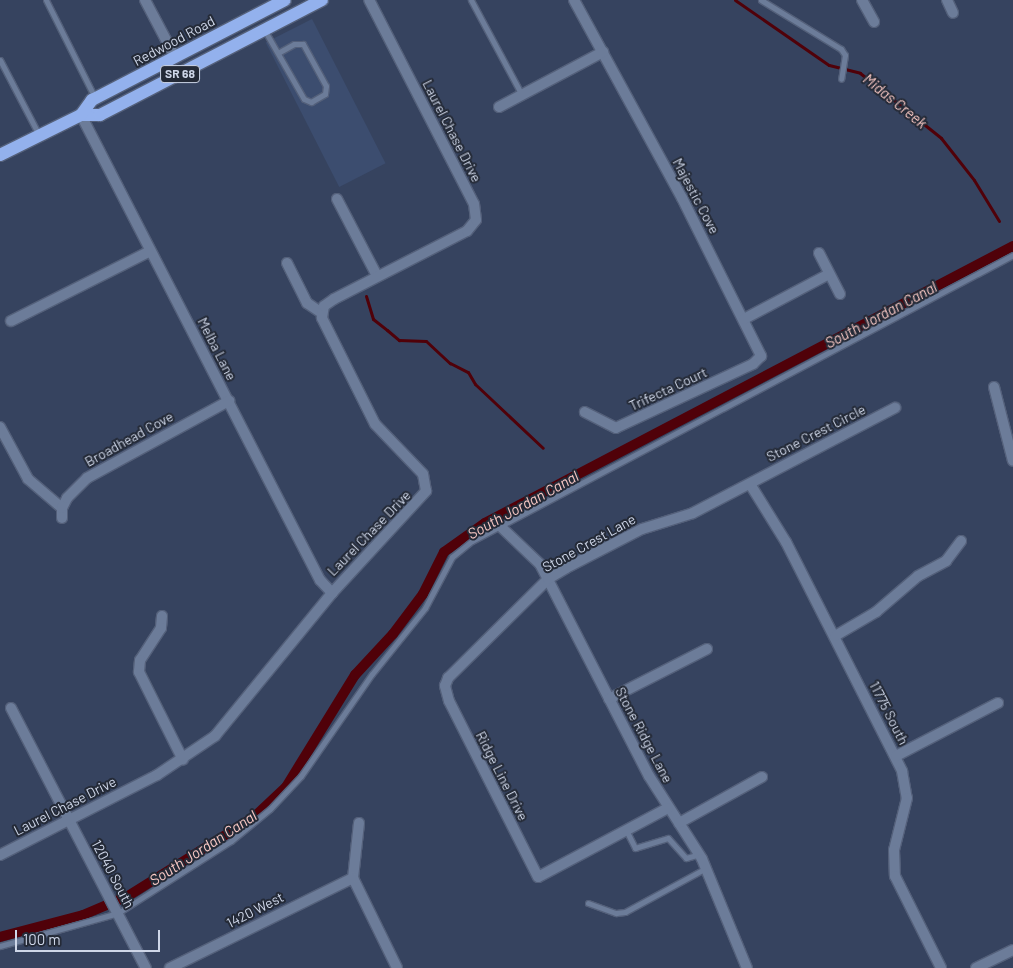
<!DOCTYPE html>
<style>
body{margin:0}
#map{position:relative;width:1013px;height:968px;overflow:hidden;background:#36435f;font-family:Barlow,sans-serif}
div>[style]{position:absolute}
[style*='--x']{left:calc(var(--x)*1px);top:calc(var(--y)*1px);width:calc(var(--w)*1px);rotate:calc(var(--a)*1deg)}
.built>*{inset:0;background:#3c4d6f;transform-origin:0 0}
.stream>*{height:3px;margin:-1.5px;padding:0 1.5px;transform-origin:1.5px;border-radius:1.5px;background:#500109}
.canal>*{height:10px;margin:-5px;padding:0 5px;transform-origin:5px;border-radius:5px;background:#500109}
.roads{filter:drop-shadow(1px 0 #54607a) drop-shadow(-1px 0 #54607a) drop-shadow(0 1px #54607a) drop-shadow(0 -1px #54607a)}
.service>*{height:5px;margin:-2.5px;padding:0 2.5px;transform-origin:2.5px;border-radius:2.5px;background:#6c7c99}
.minor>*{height:10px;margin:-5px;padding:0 5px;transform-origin:5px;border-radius:5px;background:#6c7c99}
.tertiary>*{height:10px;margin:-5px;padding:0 5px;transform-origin:5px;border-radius:5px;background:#6c7c99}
.primary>*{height:12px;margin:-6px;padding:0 6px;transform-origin:6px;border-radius:6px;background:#93b1ed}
span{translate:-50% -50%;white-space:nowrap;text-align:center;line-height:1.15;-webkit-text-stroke:4px #242a37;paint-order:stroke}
.shield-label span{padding:1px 4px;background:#242a37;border:1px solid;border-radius:4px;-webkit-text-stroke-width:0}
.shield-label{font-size:12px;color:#ced6e8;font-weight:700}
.street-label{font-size:14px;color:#ced6e8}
.water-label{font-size:15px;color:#f9c9c5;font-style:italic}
.scale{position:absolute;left:15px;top:930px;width:145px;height:22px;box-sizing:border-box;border:2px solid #ced6e8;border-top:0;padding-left:6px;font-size:15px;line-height:18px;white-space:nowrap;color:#ced6e8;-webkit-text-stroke:4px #242a37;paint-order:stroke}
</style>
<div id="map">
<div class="built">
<div style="left:312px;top:19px;width:162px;height:52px;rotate:63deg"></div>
</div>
<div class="stream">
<div style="--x:735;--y:0;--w:114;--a:34.7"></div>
<div style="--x:829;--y:65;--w:32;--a:14"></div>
<div style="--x:860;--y:73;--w:104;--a:38.7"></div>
<div style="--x:941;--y:138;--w:53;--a:51.8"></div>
<div style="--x:974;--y:180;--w:48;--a:58.6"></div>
<div style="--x:366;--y:296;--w:24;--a:73"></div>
<div style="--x:373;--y:319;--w:18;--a:38"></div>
<div style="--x:387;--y:330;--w:16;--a:40"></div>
<div style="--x:399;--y:340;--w:27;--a:2"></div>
<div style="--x:426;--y:341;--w:33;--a:43"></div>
<div style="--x:450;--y:363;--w:20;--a:27"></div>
<div style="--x:468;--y:372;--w:14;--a:60"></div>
<div style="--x:475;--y:384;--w:93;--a:43.3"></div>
</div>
<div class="canal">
<div style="--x:0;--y:937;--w:86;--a:-14.8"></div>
<div style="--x:83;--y:915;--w:49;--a:-22.9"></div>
<div style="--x:128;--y:896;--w:147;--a:-32"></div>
<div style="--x:253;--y:818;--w:45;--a:-43.2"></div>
<div style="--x:286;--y:787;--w:132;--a:-58.4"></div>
<div style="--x:355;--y:675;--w:56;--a:-47.2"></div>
<div style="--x:393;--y:634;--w:50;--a:-53.1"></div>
<div style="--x:423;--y:594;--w:47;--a:-63.4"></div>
<div style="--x:444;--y:552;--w:50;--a:-35.3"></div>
<div style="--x:485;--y:523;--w:596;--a:-27.68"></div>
</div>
<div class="roads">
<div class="service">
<div style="--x:46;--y:0;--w:110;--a:63.4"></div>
<div style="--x:471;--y:0;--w:108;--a:61.8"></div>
<div style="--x:761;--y:0;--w:94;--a:31.5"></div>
<div style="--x:841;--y:49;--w:7;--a:56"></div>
<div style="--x:845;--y:55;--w:24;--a:99"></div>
<div style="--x:265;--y:31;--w:78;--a:60.2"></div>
<div style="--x:304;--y:99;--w:8;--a:23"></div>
<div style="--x:311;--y:102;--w:16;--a:-30"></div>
<div style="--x:325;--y:94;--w:8;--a:-83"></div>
<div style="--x:326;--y:86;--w:48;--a:-118.7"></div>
<div style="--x:303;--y:44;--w:9;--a:180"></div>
<div style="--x:294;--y:44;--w:18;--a:151"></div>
<div style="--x:0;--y:60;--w:85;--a:62.5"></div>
<div style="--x:627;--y:832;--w:18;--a:63"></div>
<div style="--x:635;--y:848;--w:34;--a:-17"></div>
<div style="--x:668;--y:838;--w:27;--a:48"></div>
<div style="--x:686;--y:858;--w:15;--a:-16"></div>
<div style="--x:588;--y:903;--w:30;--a:20"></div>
<div style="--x:616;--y:913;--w:9;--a:-6"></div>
<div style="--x:625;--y:912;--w:92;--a:-28.5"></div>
<div style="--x:0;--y:946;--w:123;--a:-15.6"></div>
<div style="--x:118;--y:913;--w:134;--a:-32.5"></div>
<div style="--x:231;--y:841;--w:50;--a:-39.4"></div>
<div style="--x:270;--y:809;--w:45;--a:-46.8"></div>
<div style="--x:301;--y:776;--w:124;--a:-55.2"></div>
<div style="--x:372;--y:674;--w:85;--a:-51.2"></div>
<div style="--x:425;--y:608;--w:58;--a:-62.1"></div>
<div style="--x:452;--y:557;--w:26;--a:-39"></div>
<div style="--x:472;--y:541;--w:612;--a:-27.86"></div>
</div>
<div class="minor">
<div style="--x:145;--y:0;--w:64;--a:62.2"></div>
<div style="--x:574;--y:0;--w:226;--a:61.4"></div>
<div style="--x:682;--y:198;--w:177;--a:63.4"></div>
<div style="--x:761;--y:356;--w:11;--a:135"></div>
<div style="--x:753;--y:364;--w:151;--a:155"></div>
<div style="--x:616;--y:428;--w:35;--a:-153"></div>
<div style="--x:862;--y:0;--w:25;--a:61"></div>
<div style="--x:947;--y:0;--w:14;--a:65"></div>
<div style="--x:499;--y:107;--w:118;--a:-27.9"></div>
<div style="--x:81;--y:115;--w:523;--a:62.8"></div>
<div style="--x:320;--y:580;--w:18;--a:47"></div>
<div style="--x:337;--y:199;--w:87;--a:62.5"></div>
<div style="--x:819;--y:253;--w:46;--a:62.9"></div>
<div style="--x:287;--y:263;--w:45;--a:63.4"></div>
<div style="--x:307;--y:303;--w:18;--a:34"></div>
<div style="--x:744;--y:319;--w:96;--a:-27.9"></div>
<div style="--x:11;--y:321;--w:156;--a:-26.7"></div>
<div style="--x:994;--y:387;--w:76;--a:75.6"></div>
<div style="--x:0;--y:427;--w:59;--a:61.7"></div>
<div style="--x:28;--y:479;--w:45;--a:40.5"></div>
<div style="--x:750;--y:484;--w:68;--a:58.2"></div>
<div style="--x:786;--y:542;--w:257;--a:63.1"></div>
<div style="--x:902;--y:771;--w:27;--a:80"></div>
<div style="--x:907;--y:798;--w:54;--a:104"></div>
<div style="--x:894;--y:850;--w:26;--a:88"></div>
<div style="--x:895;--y:876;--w:103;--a:63.4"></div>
<div style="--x:62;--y:518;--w:10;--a:-90"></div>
<div style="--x:62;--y:508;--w:11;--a:-63"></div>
<div style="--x:67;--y:498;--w:28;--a:-45"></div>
<div style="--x:87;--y:478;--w:162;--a:-28.5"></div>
<div style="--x:499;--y:525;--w:57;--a:43.6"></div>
<div style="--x:540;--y:564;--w:238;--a:62.8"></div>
<div style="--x:649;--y:776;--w:98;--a:57.4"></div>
<div style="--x:702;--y:859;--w:118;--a:67.6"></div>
<div style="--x:162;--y:616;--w:12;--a:95"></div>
<div style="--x:161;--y:628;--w:38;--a:123"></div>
<div style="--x:140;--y:660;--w:12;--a:95"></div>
<div style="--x:139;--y:672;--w:98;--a:63.4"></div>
<div style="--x:835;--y:636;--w:48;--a:-30.3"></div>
<div style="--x:876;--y:612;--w:55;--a:-40.6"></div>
<div style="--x:918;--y:576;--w:32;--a:-28"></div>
<div style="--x:946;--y:561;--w:25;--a:-53"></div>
<div style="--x:609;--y:699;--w:110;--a:-27"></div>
<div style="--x:11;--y:708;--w:293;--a:62.6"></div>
<div style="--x:896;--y:756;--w:115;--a:-27.5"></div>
<div style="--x:668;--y:808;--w:147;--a:152"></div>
<div style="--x:538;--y:877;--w:197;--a:-116.8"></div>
<div style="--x:449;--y:701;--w:16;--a:-105"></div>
<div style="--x:445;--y:686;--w:9;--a:-69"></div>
<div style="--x:448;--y:678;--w:141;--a:-44.7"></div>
<div style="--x:548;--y:579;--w:21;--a:-31"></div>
<div style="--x:566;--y:568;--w:85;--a:-27.2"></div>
<div style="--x:642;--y:529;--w:53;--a:-17.4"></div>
<div style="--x:693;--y:513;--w:228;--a:-27.5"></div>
<div style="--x:359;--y:823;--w:55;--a:96.2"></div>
<div style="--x:353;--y:878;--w:100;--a:63.9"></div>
<div style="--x:679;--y:823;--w:95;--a:-29"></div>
<div style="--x:0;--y:855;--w:176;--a:-27"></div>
<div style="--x:157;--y:775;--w:70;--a:-33.9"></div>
<div style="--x:215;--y:736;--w:185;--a:-50.7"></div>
<div style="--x:332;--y:593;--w:139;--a:-47.3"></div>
<div style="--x:426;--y:491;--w:17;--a:-100"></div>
<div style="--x:423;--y:474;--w:69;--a:-133.8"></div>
<div style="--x:375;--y:424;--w:119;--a:-116.6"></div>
<div style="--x:322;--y:318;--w:12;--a:-81"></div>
<div style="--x:324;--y:306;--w:12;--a:-35"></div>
<div style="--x:334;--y:299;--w:149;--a:-27.1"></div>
<div style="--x:467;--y:231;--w:14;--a:-51"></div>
<div style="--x:476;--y:220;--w:16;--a:-97"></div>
<div style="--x:474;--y:204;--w:229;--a:-117.2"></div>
<div style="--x:170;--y:968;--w:204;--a:-26.2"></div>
</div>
<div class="tertiary">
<div style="--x:976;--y:968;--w:41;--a:-25.9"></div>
</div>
<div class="primary">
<div style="--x:81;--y:115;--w:19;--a:0"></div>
<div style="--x:100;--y:115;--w:250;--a:-27.4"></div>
<div style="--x:0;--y:155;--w:90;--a:-26.3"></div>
<div style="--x:81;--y:115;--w:19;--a:-54"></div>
<div style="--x:92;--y:100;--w:217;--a:-27.4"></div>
</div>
</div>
<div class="shield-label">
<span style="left:180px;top:74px">SR 68</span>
</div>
<div class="street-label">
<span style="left:174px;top:41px;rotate:-28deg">Redwood Road</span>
<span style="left:452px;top:131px;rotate:63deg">Laurel Chase Drive</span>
<span style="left:696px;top:196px;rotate:62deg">Majestic Cove</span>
<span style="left:217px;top:349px;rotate:63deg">Melba Lane</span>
<span style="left:668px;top:389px;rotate:-25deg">Trifecta Court</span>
<span style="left:816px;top:433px;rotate:-27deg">Stone Crest Circle</span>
<span style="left:129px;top:439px;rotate:-29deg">Broadhead Cove</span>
<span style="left:369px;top:533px;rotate:-46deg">Laurel Chase Drive</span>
<span style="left:589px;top:543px;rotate:-29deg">Stone Crest Lane</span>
<span style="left:889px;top:713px;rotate:63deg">11775 South</span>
<span style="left:644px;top:735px;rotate:62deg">Stone Ridge Lane</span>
<span style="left:502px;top:776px;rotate:63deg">Ridge Line Drive</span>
<span style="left:65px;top:806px;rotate:-27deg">Laurel Chase Drive</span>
<span style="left:113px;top:874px;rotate:62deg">12040 South</span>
<span style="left:255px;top:910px;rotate:-27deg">1420 West</span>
</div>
<div class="water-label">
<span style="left:895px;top:101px;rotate:39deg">Midas Creek</span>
<span style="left:881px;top:315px;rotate:-28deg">South Jordan Canal</span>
<span style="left:523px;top:505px;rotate:-29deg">South Jordan Canal</span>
<span style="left:203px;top:848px;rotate:-33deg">South Jordan Canal</span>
</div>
<div class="scale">100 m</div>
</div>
